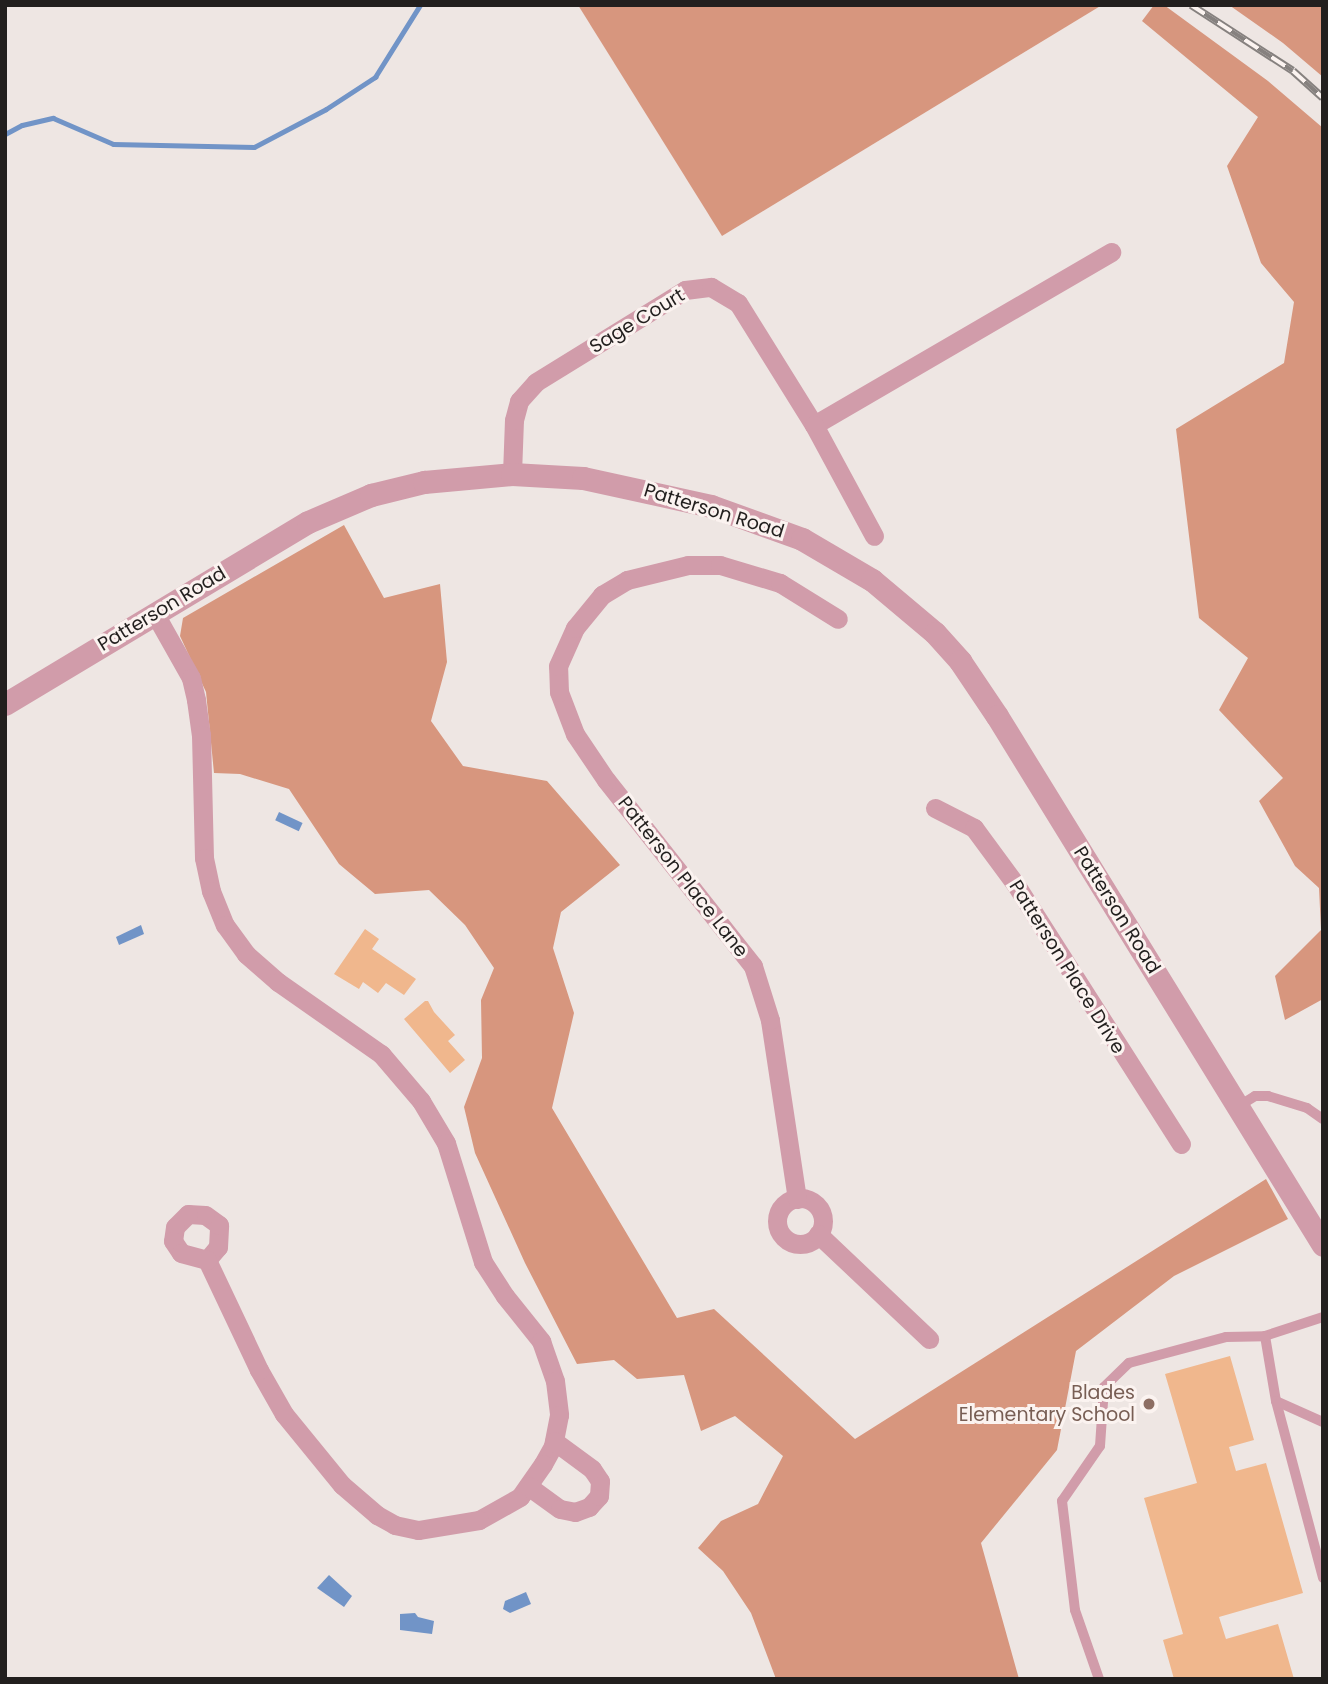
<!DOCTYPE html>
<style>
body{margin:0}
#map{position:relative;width:1328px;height:1684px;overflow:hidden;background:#eee6e3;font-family:Poppins,sans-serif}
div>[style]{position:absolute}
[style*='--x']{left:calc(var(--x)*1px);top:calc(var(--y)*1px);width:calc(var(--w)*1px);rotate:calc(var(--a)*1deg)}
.forest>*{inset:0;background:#d7967e}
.water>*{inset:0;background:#7194c7;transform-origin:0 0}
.stream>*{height:5px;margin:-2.5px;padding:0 2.5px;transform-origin:2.5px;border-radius:2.5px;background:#7194c7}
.building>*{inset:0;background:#f0b78d}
.service>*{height:10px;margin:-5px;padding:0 5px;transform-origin:5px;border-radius:5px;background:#d19caa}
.minor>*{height:19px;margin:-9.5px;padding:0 9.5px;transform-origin:9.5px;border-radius:9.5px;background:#d19caa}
.minor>.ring{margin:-9.5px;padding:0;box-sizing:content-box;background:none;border:19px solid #d19caa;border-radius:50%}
.tertiary>*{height:23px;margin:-11.5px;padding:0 11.5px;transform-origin:11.5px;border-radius:11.5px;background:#d19caa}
.rail>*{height:8px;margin-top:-4px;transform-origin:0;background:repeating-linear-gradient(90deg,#fbf3f0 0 16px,#86817f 0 32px);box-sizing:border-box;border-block:2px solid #86817f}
.dots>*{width:19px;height:19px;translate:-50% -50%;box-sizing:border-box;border:4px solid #fbf3f0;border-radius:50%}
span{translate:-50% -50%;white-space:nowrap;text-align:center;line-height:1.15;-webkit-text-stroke:6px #fbf3f0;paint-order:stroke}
.street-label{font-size:19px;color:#221f1e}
.education-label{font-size:19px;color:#785e54}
.right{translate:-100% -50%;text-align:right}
.frame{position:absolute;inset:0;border:7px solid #221f1e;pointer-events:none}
</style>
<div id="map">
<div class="forest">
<div style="clip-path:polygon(578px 5px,1102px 5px,722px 236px)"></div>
<div style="clip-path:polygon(1154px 5px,1164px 5px,1268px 81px,1323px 128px,1323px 999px,1285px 1020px,1275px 976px,1321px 930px,1319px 888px,1295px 866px,1259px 801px,1283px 778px,1219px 710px,1248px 658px,1199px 618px,1176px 429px,1284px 363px,1294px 302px,1261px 263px,1227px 166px,1258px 117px,1142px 21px)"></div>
<div style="clip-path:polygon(1229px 5px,1323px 5px,1323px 77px,1283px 43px)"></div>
<div style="clip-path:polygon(344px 525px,384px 598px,440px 584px,447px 662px,431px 721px,463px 766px,547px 781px,620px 865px,561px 912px,553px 948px,574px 1013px,552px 1108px,677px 1318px,714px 1309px,855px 1439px,1266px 1179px,1288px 1219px,1174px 1276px,1076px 1351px,1057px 1450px,981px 1543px,1019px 1679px,776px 1679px,751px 1613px,723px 1571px,698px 1548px,721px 1521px,758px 1504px,783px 1456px,735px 1416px,701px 1431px,684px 1375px,637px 1379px,614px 1360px,577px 1364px,525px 1263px,475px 1153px,464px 1107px,482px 1058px,481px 1000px,494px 968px,465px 925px,429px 890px,375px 894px,339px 864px,289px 789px,240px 774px,214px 773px,206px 692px,180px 636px,183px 618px)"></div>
</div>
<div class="water">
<div style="left:279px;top:812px;width:26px;height:9px;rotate:25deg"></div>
<div style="clip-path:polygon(141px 925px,144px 934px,119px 945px,116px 937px)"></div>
<div style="clip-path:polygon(329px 1575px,352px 1596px,344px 1607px,317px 1588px)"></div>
<div style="clip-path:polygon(526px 1592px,531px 1604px,510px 1613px,503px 1609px,505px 1601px)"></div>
<div style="clip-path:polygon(415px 1613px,418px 1617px,434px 1621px,432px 1634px,400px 1630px,400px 1614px)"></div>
</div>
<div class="stream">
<div style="--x:5;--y:134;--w:19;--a:-28"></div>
<div style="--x:22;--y:125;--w:32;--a:-13"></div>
<div style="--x:53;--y:118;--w:65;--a:23.4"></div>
<div style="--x:113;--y:144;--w:141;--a:1.2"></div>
<div style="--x:254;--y:147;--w:81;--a:-27.8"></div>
<div style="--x:326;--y:109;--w:59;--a:-33.1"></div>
<div style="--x:375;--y:77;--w:85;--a:-58"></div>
</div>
<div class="building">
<div style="clip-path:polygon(365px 929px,379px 939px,372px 949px,416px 979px,404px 995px,386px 983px,378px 993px,363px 982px,359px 989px,334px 974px)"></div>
<div style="clip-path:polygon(425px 1001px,428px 1001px,434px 1012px,455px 1035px,448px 1041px,465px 1060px,450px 1073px,404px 1019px)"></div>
<div style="clip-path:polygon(1230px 1356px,1254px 1440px,1229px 1447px,1236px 1471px,1266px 1463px,1303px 1593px,1219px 1617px,1226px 1639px,1278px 1624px,1294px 1679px,1174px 1679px,1163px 1640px,1183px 1634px,1144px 1498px,1197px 1483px,1165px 1374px)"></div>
</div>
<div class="service">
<div style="--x:1239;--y:1106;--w:19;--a:-32"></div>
<div style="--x:1255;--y:1096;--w:13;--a:0"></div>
<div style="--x:1268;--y:1096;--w:41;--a:17.1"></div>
<div style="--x:1307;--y:1108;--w:19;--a:35"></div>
<div style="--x:1323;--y:1317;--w:61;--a:161.9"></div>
<div style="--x:1265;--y:1336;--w:66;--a:80.4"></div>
<div style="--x:1276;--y:1401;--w:183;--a:75.1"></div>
<div style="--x:1276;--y:1401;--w:51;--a:24.1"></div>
<div style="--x:1099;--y:1679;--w:73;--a:-109.2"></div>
<div style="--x:1075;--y:1610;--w:110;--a:-96.8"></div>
<div style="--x:1062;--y:1501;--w:67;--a:-55.4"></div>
<div style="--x:1100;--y:1446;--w:59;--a:-86.1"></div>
<div style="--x:1104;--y:1387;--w:35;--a:-44"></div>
<div style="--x:1129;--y:1363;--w:100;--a:-15"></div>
<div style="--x:1226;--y:1337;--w:39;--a:-1"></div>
</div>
<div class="minor">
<div style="--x:814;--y:425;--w:344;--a:-30.2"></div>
<div style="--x:512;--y:474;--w:54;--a:-87.9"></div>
<div style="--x:514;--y:420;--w:20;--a:-75"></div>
<div style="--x:519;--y:401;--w:25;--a:-48"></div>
<div style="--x:536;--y:382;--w:175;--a:-31.7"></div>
<div style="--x:685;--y:290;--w:26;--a:-7"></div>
<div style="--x:711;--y:287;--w:31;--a:31"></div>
<div style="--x:738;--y:303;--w:144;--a:58.1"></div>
<div style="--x:814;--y:425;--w:126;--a:61.6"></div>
<div style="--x:155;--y:614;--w:73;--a:60.6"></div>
<div style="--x:191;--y:678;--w:23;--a:77"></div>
<div style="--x:196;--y:700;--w:35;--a:82"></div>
<div style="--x:201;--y:735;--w:123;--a:88.6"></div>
<div style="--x:204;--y:858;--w:34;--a:78"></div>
<div style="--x:211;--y:891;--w:37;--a:68"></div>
<div style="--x:225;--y:925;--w:36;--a:54"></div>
<div style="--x:246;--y:954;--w:43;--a:41.2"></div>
<div style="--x:278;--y:982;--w:126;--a:35"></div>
<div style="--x:381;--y:1054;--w:62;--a:49.6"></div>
<div style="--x:421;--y:1101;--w:49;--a:59.2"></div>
<div style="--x:446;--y:1143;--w:125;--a:72.7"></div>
<div style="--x:483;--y:1262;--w:40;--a:57.1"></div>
<div style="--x:505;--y:1296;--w:58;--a:51.3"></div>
<div style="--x:541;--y:1341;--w:42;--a:70.7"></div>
<div style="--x:555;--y:1381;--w:34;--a:83"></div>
<div style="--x:559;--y:1415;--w:32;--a:101"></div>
<div style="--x:553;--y:1446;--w:21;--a:119"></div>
<div style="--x:543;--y:1464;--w:40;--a:124.9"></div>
<div style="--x:520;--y:1497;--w:47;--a:150.7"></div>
<div style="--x:479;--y:1520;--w:62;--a:170.7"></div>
<div style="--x:418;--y:1530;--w:24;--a:-168"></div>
<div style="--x:395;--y:1525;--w:21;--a:-151"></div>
<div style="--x:377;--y:1515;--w:46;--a:-139.4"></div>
<div style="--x:342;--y:1485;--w:92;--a:-129.2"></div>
<div style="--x:284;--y:1414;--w:51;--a:-119.6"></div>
<div style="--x:259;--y:1370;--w:122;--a:-115.3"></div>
<div style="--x:207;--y:1260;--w:17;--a:-50"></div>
<div style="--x:218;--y:1247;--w:22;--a:-87"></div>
<div style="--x:219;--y:1225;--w:17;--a:-144"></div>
<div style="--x:205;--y:1215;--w:17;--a:-177"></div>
<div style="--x:188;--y:1214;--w:18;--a:135"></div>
<div style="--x:175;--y:1227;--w:14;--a:98"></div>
<div style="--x:173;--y:1241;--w:14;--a:56"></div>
<div style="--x:181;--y:1253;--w:27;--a:15"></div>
<div style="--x:935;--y:808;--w:44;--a:27.1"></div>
<div style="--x:974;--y:828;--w:71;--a:53.6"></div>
<div style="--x:1016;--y:885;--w:307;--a:57.5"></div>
<div class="ring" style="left:777px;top:1198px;width:27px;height:27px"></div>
<div style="--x:797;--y:1199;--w:181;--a:-98.6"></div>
<div style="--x:770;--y:1020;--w:57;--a:-107.5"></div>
<div style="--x:753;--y:966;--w:237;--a:-128.3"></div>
<div style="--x:606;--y:780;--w:55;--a:-124"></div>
<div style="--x:575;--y:734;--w:45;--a:-110.9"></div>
<div style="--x:559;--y:692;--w:26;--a:-92"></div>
<div style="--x:558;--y:666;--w:42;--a:-65.9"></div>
<div style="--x:575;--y:628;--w:43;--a:-50.7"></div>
<div style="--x:602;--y:595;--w:29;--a:-31"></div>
<div style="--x:627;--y:580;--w:63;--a:-13.8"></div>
<div style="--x:688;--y:565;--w:32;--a:0"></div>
<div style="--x:720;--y:565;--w:63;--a:16.7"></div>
<div style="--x:780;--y:583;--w:68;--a:31.8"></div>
<div style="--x:818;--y:1234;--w:153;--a:43.4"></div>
<div style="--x:528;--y:1486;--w:39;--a:36"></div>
<div style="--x:560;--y:1509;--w:15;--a:11"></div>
<div style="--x:575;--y:1512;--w:15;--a:-20"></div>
<div style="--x:589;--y:1507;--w:15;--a:-48"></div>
<div style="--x:599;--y:1496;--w:15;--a:-86"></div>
<div style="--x:600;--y:1481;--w:14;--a:-124"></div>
<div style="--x:592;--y:1469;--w:47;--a:-143.6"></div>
</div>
<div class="tertiary">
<div style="--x:5;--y:704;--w:353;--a:-31"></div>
<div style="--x:308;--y:522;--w:69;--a:-23.2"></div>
<div style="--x:371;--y:495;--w:55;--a:-13.8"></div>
<div style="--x:424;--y:482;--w:88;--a:-5.2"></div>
<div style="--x:512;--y:474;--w:71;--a:3.2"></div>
<div style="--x:583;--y:478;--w:131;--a:12.3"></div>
<div style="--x:711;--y:506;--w:97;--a:19.9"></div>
<div style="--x:802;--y:539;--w:81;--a:30.4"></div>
<div style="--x:872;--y:580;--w:82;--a:40.1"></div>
<div style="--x:935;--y:633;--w:38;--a:48"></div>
<div style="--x:960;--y:661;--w:66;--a:56.1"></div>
<div style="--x:997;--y:716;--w:621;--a:58.36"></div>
</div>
<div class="rail">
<div style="--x:1191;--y:5;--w:121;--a:32.9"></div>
<div style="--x:1293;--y:71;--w:40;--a:42"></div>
</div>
<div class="dots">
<div style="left:1149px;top:1404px;background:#8d6e63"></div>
</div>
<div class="street-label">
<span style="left:637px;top:321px;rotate:-31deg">Sage Court</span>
<span style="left:714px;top:511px;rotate:17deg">Patterson Road</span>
<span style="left:162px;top:609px;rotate:-31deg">Patterson Road</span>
<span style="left:683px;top:877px;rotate:52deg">Patterson Place Lane</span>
<span style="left:1117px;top:910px;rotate:58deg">Patterson Road</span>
<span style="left:1067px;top:967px;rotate:58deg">Patterson Place Drive</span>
</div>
<div class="education-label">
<span class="right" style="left:1135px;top:1404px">Blades<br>Elementary School</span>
</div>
<div class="frame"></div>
</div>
